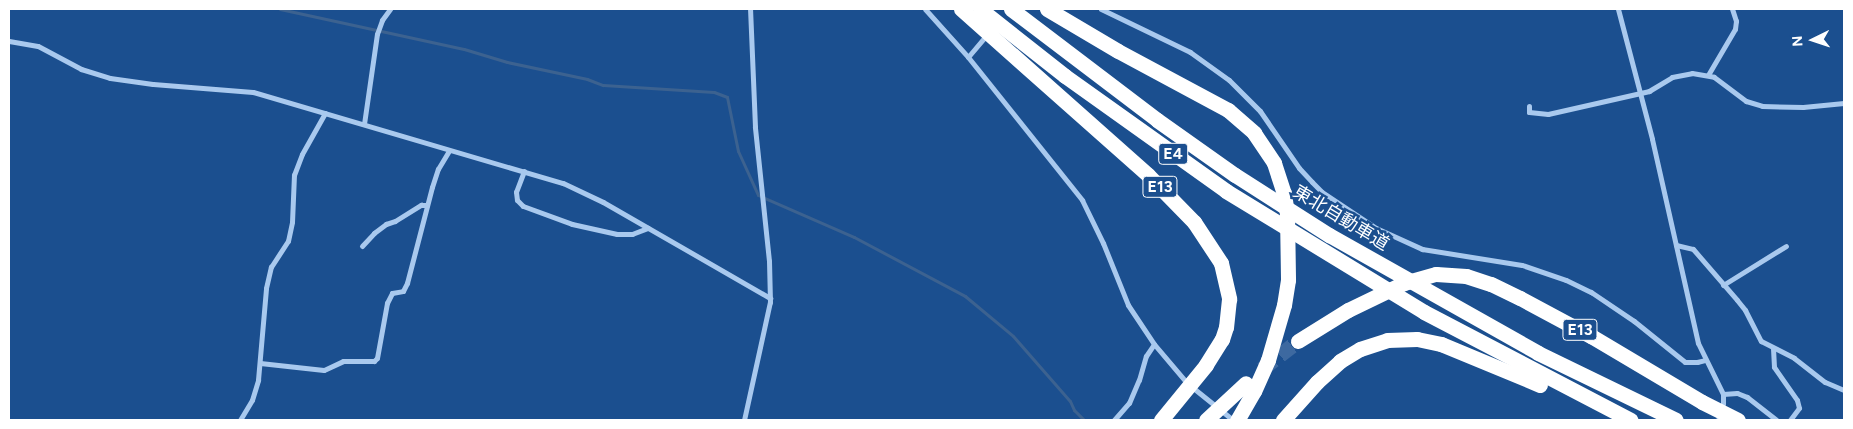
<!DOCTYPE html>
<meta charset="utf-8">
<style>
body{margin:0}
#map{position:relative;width:1853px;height:429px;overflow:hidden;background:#1b4f8f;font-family:Figtree,"Noto Sans JP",sans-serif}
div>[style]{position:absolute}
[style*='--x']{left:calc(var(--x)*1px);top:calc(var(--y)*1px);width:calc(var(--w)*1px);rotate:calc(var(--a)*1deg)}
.stream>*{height:3px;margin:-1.5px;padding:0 1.5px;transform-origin:1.5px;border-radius:1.5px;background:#3c6290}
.motorway-tunnel>*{height:15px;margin-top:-7.5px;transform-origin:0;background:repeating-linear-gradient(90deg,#3d69a0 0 15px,transparent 0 23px)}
.minor>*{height:5px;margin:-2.5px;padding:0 2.5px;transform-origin:2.5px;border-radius:2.5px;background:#a9c9ee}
.motorway>*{height:15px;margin:-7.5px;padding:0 7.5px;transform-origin:7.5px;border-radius:7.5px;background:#fff}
span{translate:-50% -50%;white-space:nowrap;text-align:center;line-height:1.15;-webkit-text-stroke:5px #1b4f8f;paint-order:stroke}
.shield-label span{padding:1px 4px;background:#1b4f8f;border:1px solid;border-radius:4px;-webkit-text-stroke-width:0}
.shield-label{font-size:16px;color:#fff;font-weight:700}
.street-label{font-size:18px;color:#fff}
.frame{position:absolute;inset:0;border:10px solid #fff;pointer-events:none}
.north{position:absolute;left:1788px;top:15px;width:50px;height:50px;-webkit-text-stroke:4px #1b4f8f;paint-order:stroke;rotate:266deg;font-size:14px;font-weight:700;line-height:20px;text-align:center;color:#fff}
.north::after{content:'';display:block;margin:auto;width:18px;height:22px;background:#fff;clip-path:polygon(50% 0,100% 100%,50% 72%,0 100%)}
</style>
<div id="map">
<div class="stream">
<div style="--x:280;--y:9;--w:188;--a:12.3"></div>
<div style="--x:464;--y:49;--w:45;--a:16.8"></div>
<div style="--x:507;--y:62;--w:82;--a:12"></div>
<div style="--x:587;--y:79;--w:17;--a:21"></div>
<div style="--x:603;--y:85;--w:111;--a:3.6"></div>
<div style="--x:714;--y:92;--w:14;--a:21"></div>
<div style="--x:727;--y:97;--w:55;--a:78.5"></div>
<div style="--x:738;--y:151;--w:48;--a:65.6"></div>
<div style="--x:758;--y:195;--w:105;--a:23.6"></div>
<div style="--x:854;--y:237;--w:126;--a:28"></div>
<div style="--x:965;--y:296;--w:62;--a:39.8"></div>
<div style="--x:1013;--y:336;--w:86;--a:48.8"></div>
<div style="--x:1070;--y:401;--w:10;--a:66"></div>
<div style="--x:1074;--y:410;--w:14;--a:45"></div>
</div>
<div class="motorway-tunnel">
<div style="--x:1262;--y:369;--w:46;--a:-37.9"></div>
</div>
<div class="minor">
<div style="--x:925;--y:9;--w:64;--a:48.1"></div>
<div style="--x:968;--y:57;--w:183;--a:51.4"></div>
<div style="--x:1082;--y:200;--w:48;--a:64"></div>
<div style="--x:1103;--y:243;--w:67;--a:68"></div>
<div style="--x:1128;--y:305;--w:47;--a:56.3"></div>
<div style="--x:1154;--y:344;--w:51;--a:49.8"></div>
<div style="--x:1187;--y:383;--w:59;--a:38.8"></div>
<div style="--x:1101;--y:9;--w:99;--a:25.8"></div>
<div style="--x:1190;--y:52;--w:48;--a:35.7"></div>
<div style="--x:1229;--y:80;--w:44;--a:45"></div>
<div style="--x:1260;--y:111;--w:69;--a:55.6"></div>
<div style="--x:1299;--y:168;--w:19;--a:47"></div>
<div style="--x:1312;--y:182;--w:14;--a:45"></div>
<div style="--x:1322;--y:192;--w:65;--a:33.7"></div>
<div style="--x:1376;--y:228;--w:51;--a:24.5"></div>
<div style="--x:1422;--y:249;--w:101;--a:9.1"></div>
<div style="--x:1522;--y:265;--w:46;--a:18.8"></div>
<div style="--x:1566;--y:280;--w:28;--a:26"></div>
<div style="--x:1591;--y:292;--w:52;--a:34"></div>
<div style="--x:1634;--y:321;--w:65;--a:38.8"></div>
<div style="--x:1685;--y:362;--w:12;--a:0"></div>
<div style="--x:1697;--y:362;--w:8;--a:-14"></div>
<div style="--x:1618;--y:9;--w:134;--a:75.3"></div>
<div style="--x:1652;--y:139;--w:209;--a:77.3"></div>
<div style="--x:1698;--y:343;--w:57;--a:63.9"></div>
<div style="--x:1723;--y:394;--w:9;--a:90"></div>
<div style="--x:1723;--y:403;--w:18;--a:106"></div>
<div style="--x:9;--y:41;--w:29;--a:10"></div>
<div style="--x:38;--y:46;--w:49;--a:28.1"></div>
<div style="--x:81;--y:69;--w:30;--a:17"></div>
<div style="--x:110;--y:78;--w:43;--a:7.9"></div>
<div style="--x:153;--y:84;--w:100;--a:4.6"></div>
<div style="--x:253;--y:92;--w:323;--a:16.4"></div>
<div style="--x:563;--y:183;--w:44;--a:25.4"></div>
<div style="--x:603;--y:202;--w:193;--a:29.9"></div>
<div style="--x:968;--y:57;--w:30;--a:-50"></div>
<div style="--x:1708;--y:75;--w:53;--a:-59.6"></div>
<div style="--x:1735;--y:29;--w:8;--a:-83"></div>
<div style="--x:1736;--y:21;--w:13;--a:-108"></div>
<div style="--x:1529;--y:106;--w:6;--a:90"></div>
<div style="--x:1529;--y:112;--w:19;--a:6"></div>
<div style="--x:1548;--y:114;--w:104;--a:-12.8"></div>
<div style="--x:1649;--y:91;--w:27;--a:-31"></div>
<div style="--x:1672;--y:77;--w:20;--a:-11"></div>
<div style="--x:1692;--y:73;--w:22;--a:10"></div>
<div style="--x:1714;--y:77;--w:40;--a:37"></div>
<div style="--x:1746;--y:101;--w:17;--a:17"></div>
<div style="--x:1762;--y:106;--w:41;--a:1.4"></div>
<div style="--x:1803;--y:107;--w:41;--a:-5.6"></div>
<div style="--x:364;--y:124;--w:91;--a:-81.8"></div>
<div style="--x:377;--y:34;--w:15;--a:-70"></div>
<div style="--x:382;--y:20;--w:14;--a:-54"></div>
<div style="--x:524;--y:171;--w:22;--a:111"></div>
<div style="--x:516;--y:192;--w:8;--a:83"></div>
<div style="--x:517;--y:200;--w:8;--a:45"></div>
<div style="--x:523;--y:206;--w:52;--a:20.2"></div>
<div style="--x:572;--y:224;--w:46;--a:12.5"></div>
<div style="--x:617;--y:234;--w:15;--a:0"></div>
<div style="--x:632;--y:234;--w:17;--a:-21"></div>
<div style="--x:1676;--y:245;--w:17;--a:13"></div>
<div style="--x:1693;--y:249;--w:67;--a:49.2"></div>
<div style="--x:1737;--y:300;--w:13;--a:51"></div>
<div style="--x:1745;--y:310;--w:35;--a:63"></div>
<div style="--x:1761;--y:341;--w:37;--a:27"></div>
<div style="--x:1794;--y:358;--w:39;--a:38"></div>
<div style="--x:1825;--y:382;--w:21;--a:23"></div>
<div style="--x:362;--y:246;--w:18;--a:-47"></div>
<div style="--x:374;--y:233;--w:15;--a:-37"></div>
<div style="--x:386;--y:224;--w:9;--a:-18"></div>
<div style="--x:395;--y:221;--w:31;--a:-32"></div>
<div style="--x:421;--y:205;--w:6;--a:0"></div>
<div style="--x:1723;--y:285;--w:74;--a:-31.8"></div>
<div style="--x:1773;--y:348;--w:19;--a:87"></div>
<div style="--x:1774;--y:367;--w:40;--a:55.1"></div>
<div style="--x:1797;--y:400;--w:8;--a:76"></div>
<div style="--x:1799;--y:408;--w:15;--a:127"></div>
<div style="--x:260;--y:363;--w:64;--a:6.2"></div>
<div style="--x:324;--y:370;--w:21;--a:-25"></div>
<div style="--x:343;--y:361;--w:31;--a:0"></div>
<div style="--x:374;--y:361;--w:4;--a:-45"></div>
<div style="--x:377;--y:358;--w:56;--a:-79.7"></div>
<div style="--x:387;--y:303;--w:11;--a:-63"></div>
<div style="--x:392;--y:293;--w:11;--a:-10"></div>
<div style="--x:403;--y:291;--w:9;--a:-63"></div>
<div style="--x:407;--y:283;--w:99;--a:-75.4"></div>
<div style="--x:432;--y:187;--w:19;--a:-72"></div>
<div style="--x:438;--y:169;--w:21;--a:-59"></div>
<div style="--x:1723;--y:394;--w:14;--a:-4"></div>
<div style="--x:1737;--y:393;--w:11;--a:22"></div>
<div style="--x:1747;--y:397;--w:37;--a:38"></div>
<div style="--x:240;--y:420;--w:23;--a:-59"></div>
<div style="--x:252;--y:400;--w:21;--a:-73"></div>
<div style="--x:258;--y:380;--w:92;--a:-85"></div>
<div style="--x:266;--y:288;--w:22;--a:-77"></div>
<div style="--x:271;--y:267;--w:31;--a:-57"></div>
<div style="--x:288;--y:241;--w:19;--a:-78"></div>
<div style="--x:292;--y:222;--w:47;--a:-87.6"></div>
<div style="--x:294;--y:175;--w:22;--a:-69"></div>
<div style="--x:302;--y:154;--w:47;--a:-60.7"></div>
<div style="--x:744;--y:420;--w:121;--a:-77.6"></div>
<div style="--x:770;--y:302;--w:41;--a:-91.4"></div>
<div style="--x:769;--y:261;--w:135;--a:-96"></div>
<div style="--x:755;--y:127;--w:118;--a:-92.4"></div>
<div style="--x:1114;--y:420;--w:23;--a:-49"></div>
<div style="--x:1129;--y:403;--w:25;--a:-67"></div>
<div style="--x:1139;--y:380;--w:25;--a:-74"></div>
<div style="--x:1146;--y:356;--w:14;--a:-56"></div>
</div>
<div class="motorway">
<div style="--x:961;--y:9;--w:250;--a:41.6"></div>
<div style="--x:1148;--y:175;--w:66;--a:45.6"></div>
<div style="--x:1194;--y:222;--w:49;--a:56.6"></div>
<div style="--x:1221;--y:263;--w:37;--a:77"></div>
<div style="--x:1229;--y:299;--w:28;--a:96"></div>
<div style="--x:1226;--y:327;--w:13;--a:108"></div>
<div style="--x:1222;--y:339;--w:31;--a:122"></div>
<div style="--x:1206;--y:365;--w:71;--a:129.3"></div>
<div style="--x:980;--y:9;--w:108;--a:38.2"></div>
<div style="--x:1065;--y:76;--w:198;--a:35.5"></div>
<div style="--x:1226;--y:191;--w:232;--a:31.4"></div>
<div style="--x:1424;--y:312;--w:233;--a:27.6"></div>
<div style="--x:1011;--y:9;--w:183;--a:37.2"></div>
<div style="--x:1157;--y:120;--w:95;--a:35.2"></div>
<div style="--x:1235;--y:175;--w:112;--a:32.6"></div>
<div style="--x:1329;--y:235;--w:240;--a:29.4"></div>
<div style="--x:1538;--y:353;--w:153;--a:25.9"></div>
<div style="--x:1047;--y:9;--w:82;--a:30.6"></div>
<div style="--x:1118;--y:51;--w:125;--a:28.2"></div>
<div style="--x:1228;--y:110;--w:35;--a:41"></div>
<div style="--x:1254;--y:133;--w:36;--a:56"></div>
<div style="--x:1274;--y:163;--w:32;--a:72"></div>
<div style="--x:1284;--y:193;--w:21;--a:82"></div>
<div style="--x:1287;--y:214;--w:66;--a:89.1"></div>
<div style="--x:1288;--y:280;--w:25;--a:99"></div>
<div style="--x:1284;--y:305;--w:57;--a:106.2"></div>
<div style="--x:1268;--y:360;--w:34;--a:114"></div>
<div style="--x:1254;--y:391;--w:34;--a:120"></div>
<div style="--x:1298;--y:341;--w:59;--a:-31.8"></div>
<div style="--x:1348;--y:310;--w:62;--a:-25.7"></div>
<div style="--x:1404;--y:283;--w:33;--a:-16"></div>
<div style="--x:1436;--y:274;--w:30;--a:4"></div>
<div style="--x:1466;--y:276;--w:26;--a:18"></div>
<div style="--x:1491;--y:284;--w:32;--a:26"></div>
<div style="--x:1520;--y:298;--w:81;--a:28.2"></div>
<div style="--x:1591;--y:336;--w:129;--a:30.7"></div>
<div style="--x:1702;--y:402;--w:40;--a:26.6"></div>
<div style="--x:1206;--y:420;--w:54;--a:-42.8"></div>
<div style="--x:1283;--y:420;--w:51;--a:-48.2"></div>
<div style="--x:1317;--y:382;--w:31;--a:-42"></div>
<div style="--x:1340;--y:361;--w:23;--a:-31"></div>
<div style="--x:1360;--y:349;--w:28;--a:-18"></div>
<div style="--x:1387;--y:340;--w:30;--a:-2"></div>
<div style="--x:1417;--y:339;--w:25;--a:12"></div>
<div style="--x:1441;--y:344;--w:107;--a:22.5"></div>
</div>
<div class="shield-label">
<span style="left:1173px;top:154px">E4</span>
<span style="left:1160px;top:187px">E13</span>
<span style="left:1580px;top:330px">E13</span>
</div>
<div class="street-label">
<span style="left:1341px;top:218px;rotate:31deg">東北自動車道</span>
</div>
<div class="frame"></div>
<div class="north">N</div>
</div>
